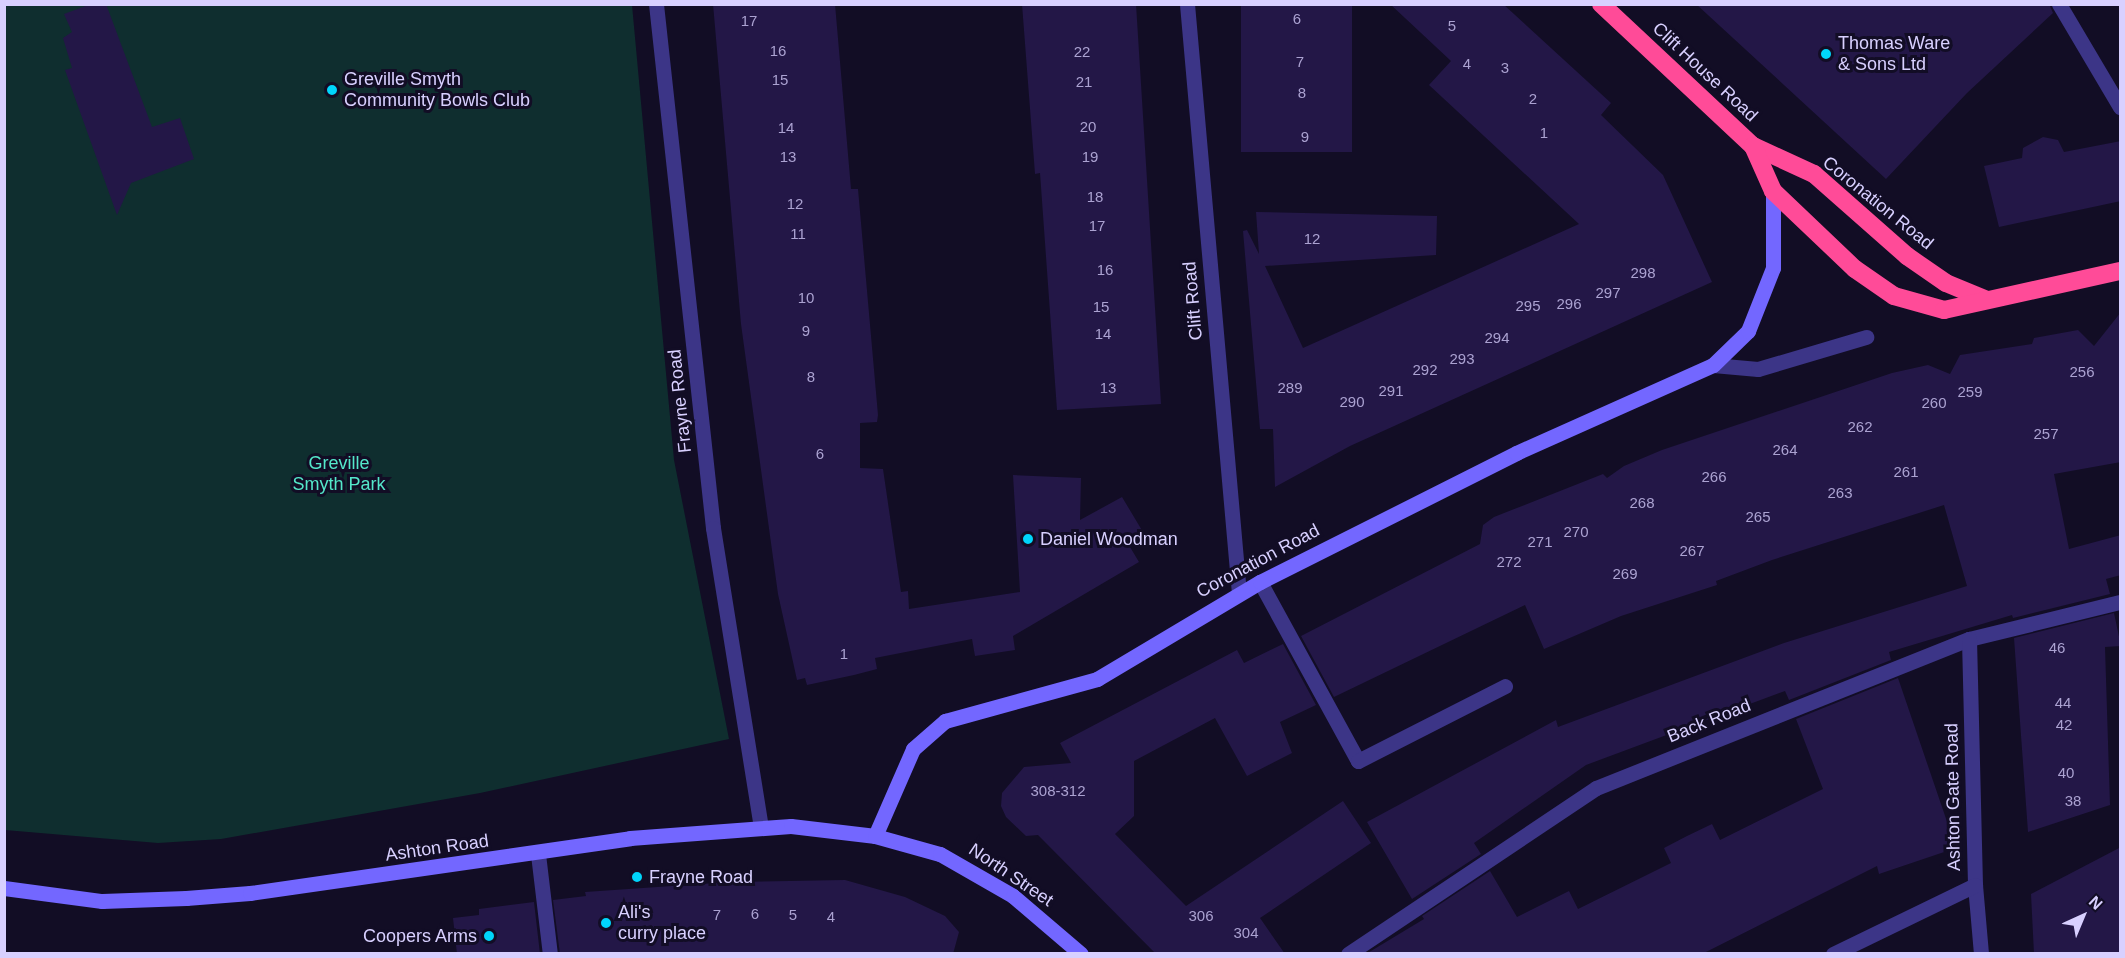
<!DOCTYPE html>
<style>
body{margin:0}
#map{position:relative;width:2125px;height:958px;overflow:hidden;background:#120d25;font-family:Arial,sans-serif}
div>[style]{position:absolute}
[style*='--x']{left:calc(var(--x)*1px);top:calc(var(--y)*1px);width:calc(var(--w)*1px);rotate:calc(var(--a)*1deg)}
.green>*{inset:0;background:#0f2e2f}
.building>*{inset:0;background:#231747;transform-origin:0 0}
.lane>*{height:15px;margin:-7.5px;padding:0 7.5px;transform-origin:7.5px;border-radius:7.5px;background:#3c3587}
.street>*{height:15px;margin:-7.5px;padding:0 7.5px;transform-origin:7.5px;border-radius:7.5px;background:#3c3587}
.secondary>*{height:15px;margin:-7.5px;padding:0 7.5px;transform-origin:7.5px;border-radius:7.5px;background:#7367ff}
.highway>*{height:18px;margin:-9px;padding:0 9px;transform-origin:9px;border-radius:9px;background:#ff4b98}
.dots>*{width:16px;height:16px;translate:-50% -50%;box-sizing:border-box;border:3px solid #120d25;border-radius:50%}
span{translate:-50% -50%;white-space:nowrap;text-align:center;line-height:1.15;-webkit-text-stroke:6px #120d25;paint-order:stroke}
.number-label{font-size:15px;color:#aba2d1}
.number-label span{-webkit-text-stroke-width:0}
.poi-label{font-size:18px;color:#d8d0ff}
.left{translate:0 -50%;text-align:left}
.right{translate:-100% -50%;text-align:right}
.street-label{font-size:18px;color:#d8d0ff}
.park-label{font-size:18px;color:#54e7ca}
.frame{position:absolute;inset:0;border:6px solid #d8d0ff;pointer-events:none}
.north{position:absolute;left:2053px;top:886px;width:60px;height:60px;-webkit-text-stroke:4px #120d25;paint-order:stroke;rotate:44deg;font-size:16px;font-weight:700;line-height:24px;text-align:center;color:#d8d0ff}
.north::after{content:'';display:block;margin:auto;width:21px;height:27px;background:#d8d0ff;clip-path:polygon(50% 0,100% 100%,50% 72%,0 100%)}
</style>
<div id="map">
<div class="green">
<div style="clip-path:polygon(5px 5px,632px 5px,674px 460px,729px 739px,480px 793px,221px 839px,158px 843px,5px 830px)"></div>
</div>
<div class="building">
<div style="clip-path:polygon(91px 4px,106px 4px,152px 127px,180px 118px,194px 159px,131px 183px,117px 215px,65px 70px,72px 68px,63px 38px,72px 32px,64px 14px)"></div>
<div style="clip-path:polygon(713px 4px,835px 4px,851px 189px,858px 189px,878px 415px,877px 422px,860px 423px,860px 468px,883px 469px,901px 592px,908px 591px,909px 609px,1020px 592px,1013px 475px,1081px 478px,1080px 520px,1122px 497px,1143px 532px,1127px 542px,1139px 562px,1013px 636px,1015px 650px,975px 656px,972px 639px,875px 658px,877px 669px,854px 675px,807px 685px,805px 678px,797px 680px,778px 594px,741px 324px)"></div>
<div style="clip-path:polygon(1022px 4px,1136px 4px,1161px 404px,1057px 410px,1040px 173px,1035px 174px)"></div>
<div style="left:1241px;top:4px;width:111px;height:148px"></div>
<div style="clip-path:polygon(1390px 4px,1503px 4px,1611px 103px,1601px 115px,1663px 175px,1712px 282px,1350px 446px,1275px 487px,1273px 429px,1260px 429px,1243px 231px,1247px 230px,1259px 254px,1256px 212px,1437px 216px,1436px 255px,1265px 266px,1303px 348px,1579px 224px,1429px 85px,1451px 61px)"></div>
<div style="clip-path:polygon(1696px 4px,2049px 4px,2053px 13px,1967px 93px,1886px 179px)"></div>
<div style="clip-path:polygon(2043px 137px,2058px 140px,2064px 152px,2121px 141px,2121px 201px,1999px 227px,1984px 166px,2022px 158px,2023px 148px)"></div>
<div style="clip-path:polygon(2121px 312px,2121px 462px,2054px 474px,2069px 549px,2121px 535px,2121px 575px,2106px 579px,2110px 594px,2013px 618px,2012px 615px,1889px 652px,1891px 660px,1789px 700px,1785px 691px,1586px 765px,1474px 843px,1481px 854px,1412px 899px,1367px 822px,1556px 720px,1558px 727px,1784px 643px,1967px 586px,1944px 505px,1772px 560px,1716px 581px,1717px 585px,1621px 616px,1544px 649px,1525px 605px,1334px 697px,1301px 636px,1480px 544px,1483px 525px,1494px 517px,1603px 474px,1607px 478px,1624px 466px,1662px 450px,1892px 373px,1928px 365px,1950px 374px,1960px 355px,2032px 344px,2034px 338px,2078px 330px,2094px 346px)"></div>
<div style="clip-path:polygon(2114px 613px,2121px 646px,2105px 647px,2110px 805px,2028px 832px,2014px 638px)"></div>
<div style="clip-path:polygon(1283px 644px,1316px 705px,1280px 722px,1292px 753px,1247px 776px,1215px 718px,1134px 761px,1134px 816px,1115px 834px,1186px 906px,1343px 801px,1371px 843px,1260px 918px,1285px 954px,1156px 954px,1038px 835px,1026px 836px,1006px 817px,1001px 806px,1002px 793px,1024px 767px,1071px 763px,1060px 743px,1237px 650px,1244px 663px)"></div>
<div style="clip-path:polygon(1898px 678px,1956px 848px,1879px 874px,1877px 866px,1702px 954px,1366px 954px,1424px 919px,1422px 916px,1490px 871px,1517px 917px,1569px 891px,1578px 909px,1671px 863px,1664px 848px,1687px 836px,1712px 824px,1720px 840px,1823px 789px,1796px 719px)"></div>
<div style="clip-path:polygon(2121px 847px,2121px 954px,2034px 954px,2031px 894px)"></div>
<div style="clip-path:polygon(845px 880px,905px 897px,945px 916px,959px 932px,953px 954px,560px 954px,553px 900px,586px 896px,585px 892px,730px 882px)"></div>
<div style="clip-path:polygon(534px 902px,540px 954px,457px 954px,453px 918px,479px 915px,479px 909px)"></div>
</div>
<div class="lane">
<div style="--x:2059;--y:4;--w:120;--a:59.4"></div>
<div style="--x:1260;--y:582;--w:204;--a:61.3"></div>
<div style="--x:1358;--y:761;--w:165;--a:-27"></div>
<div style="--x:1348;--y:954;--w:298;--a:-33.8"></div>
<div style="--x:1596;--y:788;--w:402;--a:-21.8"></div>
<div style="--x:1969;--y:639;--w:155;--a:-13.8"></div>
</div>
<div class="street">
<div style="--x:656;--y:4;--w:527;--a:83.79"></div>
<div style="--x:713;--y:528;--w:303;--a:80.9"></div>
<div style="--x:1187;--y:4;--w:592;--a:84.96"></div>
<div style="--x:1713;--y:365;--w:45;--a:5.1"></div>
<div style="--x:1758;--y:369;--w:113;--a:-16.5"></div>
<div style="--x:1969;--y:639;--w:246;--a:88.6"></div>
<div style="--x:1975;--y:885;--w:69;--a:85"></div>
<div style="--x:538;--y:854;--w:101;--a:83.2"></div>
<div style="--x:1833;--y:954;--w:158;--a:-25.9"></div>
</div>
<div class="secondary">
<div style="--x:875;--y:836;--w:95;--a:-66.4"></div>
<div style="--x:913;--y:749;--w:43;--a:-41.2"></div>
<div style="--x:945;--y:721;--w:158;--a:-15.4"></div>
<div style="--x:1097;--y:679;--w:190;--a:-30.8"></div>
<div style="--x:1260;--y:582;--w:287;--a:-26.7"></div>
<div style="--x:1516;--y:453;--w:216;--a:-24.1"></div>
<div style="--x:1713;--y:365;--w:49;--a:-44.2"></div>
<div style="--x:1748;--y:331;--w:68;--a:-68.4"></div>
<div style="--x:1773;--y:268;--w:77;--a:-90"></div>
<div style="--x:4;--y:888;--w:99;--a:7.6"></div>
<div style="--x:102;--y:901;--w:84;--a:-2"></div>
<div style="--x:186;--y:898;--w:64;--a:-4.5"></div>
<div style="--x:250;--y:893;--w:384;--a:-8.2"></div>
<div style="--x:630;--y:838;--w:161;--a:-4.3"></div>
<div style="--x:791;--y:826;--w:85;--a:6.8"></div>
<div style="--x:875;--y:836;--w:67;--a:15.5"></div>
<div style="--x:940;--y:854;--w:84;--a:29.9"></div>
<div style="--x:1013;--y:896;--w:89;--a:40.5"></div>
</div>
<div class="highway">
<div style="--x:1601;--y:4;--w:208;--a:43.1"></div>
<div style="--x:1753;--y:146;--w:67;--a:24.7"></div>
<div style="--x:1814;--y:174;--w:124;--a:41.4"></div>
<div style="--x:1907;--y:256;--w:47;--a:34.7"></div>
<div style="--x:1946;--y:283;--w:44;--a:22.5"></div>
<div style="--x:1753;--y:146;--w:49;--a:66"></div>
<div style="--x:1773;--y:191;--w:113;--a:43.6"></div>
<div style="--x:1855;--y:269;--w:47;--a:34.7"></div>
<div style="--x:1894;--y:296;--w:52;--a:15.6"></div>
<div style="--x:1944;--y:310;--w:180;--a:-12.5"></div>
</div>
<div class="dots">
<div style="left:1826px;top:54px;background:#00d5fb"></div>
<div style="left:332px;top:90px;background:#00d5fb"></div>
<div style="left:1028px;top:539px;background:#00d5fb"></div>
<div style="left:637px;top:877px;background:#00d5fb"></div>
<div style="left:606px;top:923px;background:#00d5fb"></div>
<div style="left:489px;top:936px;background:#00d5fb"></div>
</div>
<div class="number-label">
<span style="left:1297px;top:19px">6</span>
<span style="left:749px;top:21px">17</span>
<span style="left:1452px;top:26px">5</span>
<span style="left:778px;top:51px">16</span>
<span style="left:1082px;top:52px">22</span>
<span style="left:1300px;top:62px">7</span>
<span style="left:1467px;top:64px">4</span>
<span style="left:1505px;top:68px">3</span>
<span style="left:780px;top:80px">15</span>
<span style="left:1084px;top:82px">21</span>
<span style="left:1302px;top:93px">8</span>
<span style="left:1533px;top:99px">2</span>
<span style="left:1088px;top:127px">20</span>
<span style="left:786px;top:128px">14</span>
<span style="left:1544px;top:133px">1</span>
<span style="left:1305px;top:137px">9</span>
<span style="left:788px;top:157px">13</span>
<span style="left:1090px;top:157px">19</span>
<span style="left:1095px;top:197px">18</span>
<span style="left:795px;top:204px">12</span>
<span style="left:1097px;top:226px">17</span>
<span style="left:798px;top:234px">11</span>
<span style="left:1312px;top:239px">12</span>
<span style="left:1105px;top:270px">16</span>
<span style="left:1643px;top:273px">298</span>
<span style="left:1608px;top:293px">297</span>
<span style="left:806px;top:298px">10</span>
<span style="left:1569px;top:304px">296</span>
<span style="left:1528px;top:306px">295</span>
<span style="left:1101px;top:307px">15</span>
<span style="left:806px;top:331px">9</span>
<span style="left:1103px;top:334px">14</span>
<span style="left:1497px;top:338px">294</span>
<span style="left:1462px;top:359px">293</span>
<span style="left:1425px;top:370px">292</span>
<span style="left:2082px;top:372px">256</span>
<span style="left:811px;top:377px">8</span>
<span style="left:1108px;top:388px">13</span>
<span style="left:1290px;top:388px">289</span>
<span style="left:1391px;top:391px">291</span>
<span style="left:1970px;top:392px">259</span>
<span style="left:1352px;top:402px">290</span>
<span style="left:1934px;top:403px">260</span>
<span style="left:1860px;top:427px">262</span>
<span style="left:2046px;top:434px">257</span>
<span style="left:1785px;top:450px">264</span>
<span style="left:820px;top:454px">6</span>
<span style="left:1906px;top:472px">261</span>
<span style="left:1714px;top:477px">266</span>
<span style="left:1840px;top:493px">263</span>
<span style="left:1642px;top:503px">268</span>
<span style="left:1758px;top:517px">265</span>
<span style="left:1576px;top:532px">270</span>
<span style="left:1540px;top:542px">271</span>
<span style="left:1692px;top:551px">267</span>
<span style="left:1509px;top:562px">272</span>
<span style="left:1625px;top:574px">269</span>
<span style="left:2057px;top:648px">46</span>
<span style="left:844px;top:654px">1</span>
<span style="left:2063px;top:703px">44</span>
<span style="left:2064px;top:725px">42</span>
<span style="left:2066px;top:773px">40</span>
<span style="left:1058px;top:791px">308-312</span>
<span style="left:2073px;top:801px">38</span>
<span style="left:755px;top:914px">6</span>
<span style="left:717px;top:915px">7</span>
<span style="left:793px;top:915px">5</span>
<span style="left:1201px;top:916px">306</span>
<span style="left:831px;top:917px">4</span>
<span style="left:1246px;top:933px">304</span>
</div>
<div class="poi-label">
<span class="left" style="left:1838px;top:54px">Thomas Ware<br>&amp; Sons Ltd</span>
<span class="left" style="left:344px;top:90px">Greville Smyth<br>Community Bowls Club</span>
<span class="left" style="left:1040px;top:539px">Daniel Woodman</span>
<span class="left" style="left:649px;top:877px">Frayne Road</span>
<span class="left" style="left:618px;top:923px">Ali's<br>curry place</span>
<span class="right" style="left:477px;top:936px">Coopers Arms</span>
</div>
<div class="street-label">
<span style="left:1705px;top:72px;rotate:43deg">Clift House Road</span>
<span style="left:1878px;top:203px;rotate:39deg">Coronation Road</span>
<span style="left:1193px;top:301px;rotate:-95deg">Clift Road</span>
<span style="left:680px;top:401px;rotate:-96deg">Frayne Road</span>
<span style="left:1258px;top:561px;rotate:-28deg">Coronation Road</span>
<span style="left:1709px;top:721px;rotate:-22deg">Back Road</span>
<span style="left:1953px;top:797px;rotate:-91deg">Ashton Gate Road</span>
<span style="left:437px;top:848px;rotate:-8deg">Ashton Road</span>
<span style="left:1011px;top:875px;rotate:34deg">North Street</span>
</div>
<div class="park-label">
<span style="left:339px;top:474px">Greville<br>Smyth Park</span>
</div>
<div class="frame"></div>
<div class="north">N</div>
</div>
